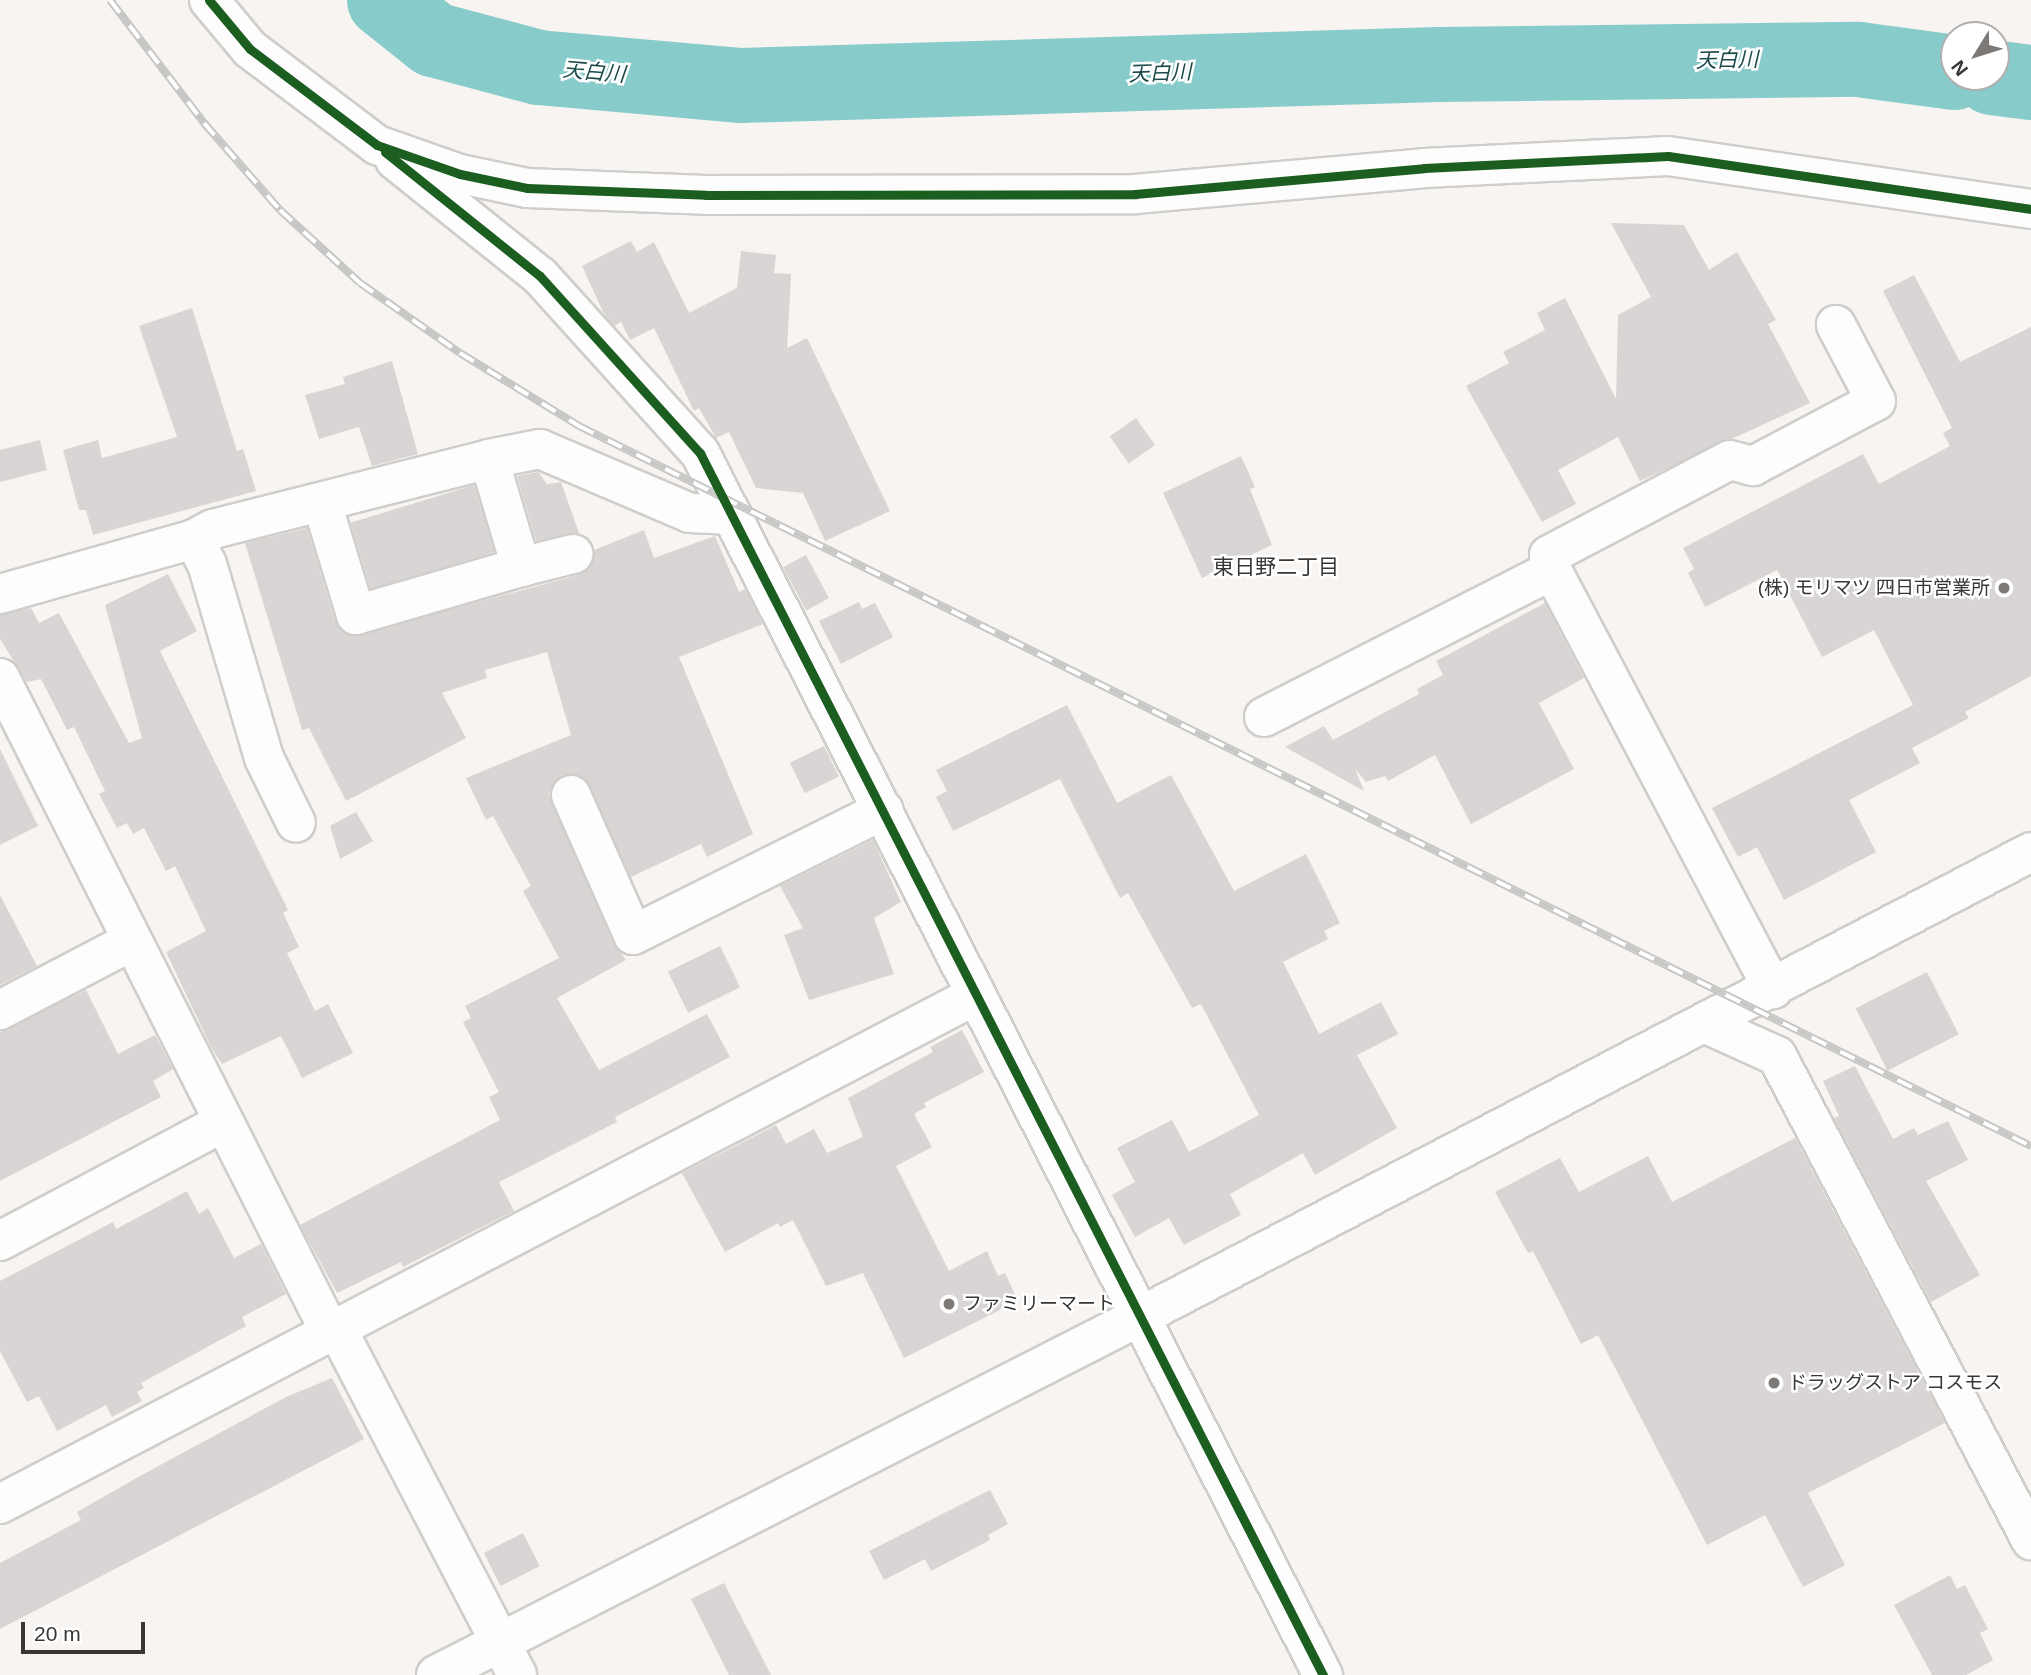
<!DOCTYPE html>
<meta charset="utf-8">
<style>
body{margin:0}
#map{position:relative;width:2031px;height:1675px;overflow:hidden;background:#f7f4f1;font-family:Arial,"Noto Sans JP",sans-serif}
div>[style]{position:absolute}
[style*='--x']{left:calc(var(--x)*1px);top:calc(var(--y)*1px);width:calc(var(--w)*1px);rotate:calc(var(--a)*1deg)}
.river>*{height:75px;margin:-37.5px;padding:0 37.5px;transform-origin:37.5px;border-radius:37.5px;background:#88cbcb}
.building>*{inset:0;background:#d8d5d4;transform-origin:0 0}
.roads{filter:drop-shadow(2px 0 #cfcecb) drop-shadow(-2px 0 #cfcecb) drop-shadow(0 2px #cfcecb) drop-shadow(0 -2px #cfcecb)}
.minor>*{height:38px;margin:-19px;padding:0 19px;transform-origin:19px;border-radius:19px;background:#fefdfd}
.rail>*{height:8px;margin-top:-4px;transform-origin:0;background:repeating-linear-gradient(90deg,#fff 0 16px,#c7c7c6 0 32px);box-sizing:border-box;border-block:2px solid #c7c7c6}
.cycleway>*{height:9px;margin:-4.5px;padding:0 4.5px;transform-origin:4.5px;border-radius:4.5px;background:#1b5e20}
.dots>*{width:19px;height:19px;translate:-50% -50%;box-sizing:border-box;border:4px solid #fff;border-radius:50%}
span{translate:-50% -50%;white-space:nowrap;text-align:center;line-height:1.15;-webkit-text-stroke:5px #fff;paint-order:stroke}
.poi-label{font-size:19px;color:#393735}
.right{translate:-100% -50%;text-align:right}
.left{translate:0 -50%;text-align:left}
.water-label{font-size:21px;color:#1c4949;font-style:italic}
.neighbourhood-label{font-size:21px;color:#393735}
.north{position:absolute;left:1940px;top:21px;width:70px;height:70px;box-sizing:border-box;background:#fff;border:2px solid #b0afae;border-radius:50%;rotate:232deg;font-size:19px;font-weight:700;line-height:28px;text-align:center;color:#393735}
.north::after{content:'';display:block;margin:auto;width:24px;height:32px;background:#7c7977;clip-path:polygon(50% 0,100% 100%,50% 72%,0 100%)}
.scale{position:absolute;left:21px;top:1622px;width:124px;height:32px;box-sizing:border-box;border:4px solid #393735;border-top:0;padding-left:9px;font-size:21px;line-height:24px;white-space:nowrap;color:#393735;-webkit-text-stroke:5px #fff;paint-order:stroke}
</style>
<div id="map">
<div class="river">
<div style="--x:384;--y:0;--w:63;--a:38.5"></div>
<div style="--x:433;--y:39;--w:109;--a:14.9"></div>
<div style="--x:538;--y:67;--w:204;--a:5.1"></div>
<div style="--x:741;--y:85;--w:697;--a:-1.73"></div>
<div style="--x:1438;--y:64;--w:420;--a:-0.7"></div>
<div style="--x:1858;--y:59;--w:97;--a:7.7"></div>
<div style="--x:1991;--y:77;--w:40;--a:7.1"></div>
</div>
<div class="building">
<div style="clip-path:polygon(1611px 223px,1684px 225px,1709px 270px,1737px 252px,1776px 320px,1768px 324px,1810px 403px,1640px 481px,1618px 437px,1558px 470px,1576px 504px,1542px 522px,1466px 386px,1509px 363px,1503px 352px,1545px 330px,1537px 313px,1565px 298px,1616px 399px,1618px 315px,1651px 297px)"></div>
<div style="clip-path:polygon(631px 241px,637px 252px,654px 242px,689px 313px,737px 288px,741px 251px,776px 255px,774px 273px,791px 274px,787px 348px,807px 338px,890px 511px,825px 541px,803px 493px,756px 488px,729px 432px,716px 438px,699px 408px,694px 411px,654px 328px,630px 340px,621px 322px,614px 326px,603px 312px,582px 266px)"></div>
<div style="clip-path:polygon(1914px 275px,1960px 362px,2031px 327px,2031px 676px,1965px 712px,1969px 718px,1912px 748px,1920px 763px,1849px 800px,1876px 852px,1784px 900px,1757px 847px,1738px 857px,1712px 808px,1913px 705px,1874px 630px,1822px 657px,1777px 570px,1705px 607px,1688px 573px,1694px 569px,1683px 548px,1863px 454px,1879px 484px,1950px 446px,1943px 433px,1952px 428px,1883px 291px)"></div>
<div style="clip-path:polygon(192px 308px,237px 451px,243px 449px,256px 491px,93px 535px,86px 510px,79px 510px,63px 450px,98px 440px,102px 458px,177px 437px,139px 326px)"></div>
<div style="clip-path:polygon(392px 361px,418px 454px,372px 466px,359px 427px,319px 439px,305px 395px,345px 384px,343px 377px)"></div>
<div style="left:1136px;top:418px;width:33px;height:32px;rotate:55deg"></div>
<div style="clip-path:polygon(40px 440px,47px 470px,0 482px,0 450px)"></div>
<div style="clip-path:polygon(1241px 456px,1255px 487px,1250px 489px,1272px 545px,1202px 578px,1163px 493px)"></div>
<div style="clip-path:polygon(538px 472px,547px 484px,561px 482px,579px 533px,536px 541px,517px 476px)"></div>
<div style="left:474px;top:485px;width:70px;height:129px;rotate:73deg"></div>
<div style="clip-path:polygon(307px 528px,335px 621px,352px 636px,578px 575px,589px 569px,594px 550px,644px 530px,654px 558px,715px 536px,739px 592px,745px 589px,763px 624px,679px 657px,753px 834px,707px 857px,701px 844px,631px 877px,584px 778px,562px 775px,549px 793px,613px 944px,626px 960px,557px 998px,599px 1070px,707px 1014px,730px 1057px,615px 1117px,617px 1122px,499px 1182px,514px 1211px,403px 1267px,401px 1262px,337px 1293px,300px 1225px,500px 1120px,489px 1097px,499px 1092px,463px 1022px,471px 1018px,465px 1006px,559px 958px,523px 891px,531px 886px,493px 816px,486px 820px,466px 778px,571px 735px,547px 652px,485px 670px,487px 678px,442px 693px,466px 738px,346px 801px,309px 728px,302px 730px,245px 543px)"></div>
<div style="left:806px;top:555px;width:49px;height:26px;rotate:62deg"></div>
<div style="clip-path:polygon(168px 574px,197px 631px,160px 651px,288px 910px,283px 913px,299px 947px,287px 953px,315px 1011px,328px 1004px,353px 1053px,302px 1078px,281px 1036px,222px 1064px,211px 1047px,166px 952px,206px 931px,175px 866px,166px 871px,144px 828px,133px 834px,127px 823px,117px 828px,99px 794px,105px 791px,74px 727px,67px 730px,41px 679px,27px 682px,0 639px,0 615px,31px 608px,39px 623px,59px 613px,129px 743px,142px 738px,105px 605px)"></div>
<div style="clip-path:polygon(859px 602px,862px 609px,875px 603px,893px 637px,841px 664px,819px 621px)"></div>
<div style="clip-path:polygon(1545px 603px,1584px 678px,1539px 703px,1574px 769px,1471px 824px,1435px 755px,1388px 781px,1385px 776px,1366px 782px,1355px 769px,1364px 791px,1285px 747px,1324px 726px,1333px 740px,1419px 694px,1417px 689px,1443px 675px,1436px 661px)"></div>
<div style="clip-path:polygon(1067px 705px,1117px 803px,1171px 775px,1234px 891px,1306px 854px,1340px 923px,1324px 931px,1328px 939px,1283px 962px,1319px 1034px,1381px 1002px,1398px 1034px,1357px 1055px,1397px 1128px,1315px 1175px,1303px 1153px,1230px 1194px,1241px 1215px,1184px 1245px,1169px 1218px,1135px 1237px,1112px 1195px,1135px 1182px,1117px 1148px,1172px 1120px,1189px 1152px,1259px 1115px,1201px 1004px,1192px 1008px,1128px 893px,1120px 898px,1060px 779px,953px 831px,936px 797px,947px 791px,936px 770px)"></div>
<div style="left:824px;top:746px;width:34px;height:38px;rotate:64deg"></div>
<div style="clip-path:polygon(0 749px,38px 826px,0 845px)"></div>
<div style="clip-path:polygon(356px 812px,373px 841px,340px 859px,330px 826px)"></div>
<div style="clip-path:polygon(873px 840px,901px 902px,874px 918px,894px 974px,809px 1000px,784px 935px,803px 928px,780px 886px)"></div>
<div style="clip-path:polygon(0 895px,37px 966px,0 985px)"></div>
<div style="left:720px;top:946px;width:46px;height:58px;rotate:64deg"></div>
<div style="left:1927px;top:972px;width:70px;height:80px;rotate:63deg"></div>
<div style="clip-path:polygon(86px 990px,118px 1054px,155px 1035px,173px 1069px,153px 1081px,161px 1097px,0 1181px,0 1032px)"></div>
<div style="clip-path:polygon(962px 1030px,984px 1072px,924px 1103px,926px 1107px,914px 1114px,932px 1147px,896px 1166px,949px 1271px,987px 1251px,998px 1276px,1005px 1273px,1018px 1301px,904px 1358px,863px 1273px,826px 1286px,793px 1220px,780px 1227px,778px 1223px,725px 1252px,682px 1173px,776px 1125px,786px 1144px,814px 1129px,827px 1153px,863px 1137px,848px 1098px,933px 1052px,930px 1047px)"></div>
<div style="clip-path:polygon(1855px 1066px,1893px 1139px,1914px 1128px,1918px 1135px,1948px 1121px,1968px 1160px,1926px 1181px,1980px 1275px,1931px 1302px,1834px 1118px,1839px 1116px,1823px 1081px)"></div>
<div style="clip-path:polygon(1795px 1138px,1945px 1423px,1808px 1493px,1845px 1565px,1803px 1587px,1765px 1515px,1707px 1545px,1598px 1335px,1581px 1344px,1533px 1251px,1528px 1253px,1495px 1192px,1560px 1158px,1579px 1192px,1648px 1156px,1672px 1202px)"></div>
<div style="clip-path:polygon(187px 1191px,199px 1214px,208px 1208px,234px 1258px,261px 1244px,286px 1294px,242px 1317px,246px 1326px,141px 1383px,144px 1388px,137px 1392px,142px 1401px,112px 1417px,106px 1405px,57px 1431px,39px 1396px,27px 1402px,0 1351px,0 1281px,113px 1222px,116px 1229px)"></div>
<div style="clip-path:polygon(332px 1378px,364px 1439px,0 1629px,0 1563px,81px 1520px,77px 1512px,140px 1476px,286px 1397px)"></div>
<div style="clip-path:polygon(990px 1490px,1008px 1524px,988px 1535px,990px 1540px,931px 1571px,925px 1559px,884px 1580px,869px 1551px)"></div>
<div style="left:523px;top:1533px;width:37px;height:44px;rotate:63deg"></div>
<div style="clip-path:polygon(1950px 1575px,1957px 1589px,1965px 1585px,1988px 1629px,1980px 1633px,1993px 1660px,1966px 1675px,1932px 1675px,1894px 1605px)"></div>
<div style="clip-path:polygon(724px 1583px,771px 1675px,729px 1675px,691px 1599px)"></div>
</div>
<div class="roads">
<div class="minor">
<div style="--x:209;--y:0;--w:64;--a:50.1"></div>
<div style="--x:250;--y:49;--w:159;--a:37.1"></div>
<div style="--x:377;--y:145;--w:88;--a:19.3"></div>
<div style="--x:460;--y:174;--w:68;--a:11.8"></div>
<div style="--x:527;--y:188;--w:179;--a:2.2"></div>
<div style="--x:706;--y:195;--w:429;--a:-0.1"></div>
<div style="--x:1135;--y:194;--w:290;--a:-5.1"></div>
<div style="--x:1424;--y:168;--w:244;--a:-2.8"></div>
<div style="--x:1668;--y:156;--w:367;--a:8.3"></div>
<div style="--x:395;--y:160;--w:186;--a:38.7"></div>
<div style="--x:540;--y:276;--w:239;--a:47.9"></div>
<div style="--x:700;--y:453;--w:1372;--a:62.99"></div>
<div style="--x:489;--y:459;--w:52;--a:-11.1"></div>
<div style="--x:540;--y:449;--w:163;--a:23.1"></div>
<div style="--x:690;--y:513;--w:42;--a:2.7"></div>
<div style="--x:194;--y:539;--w:28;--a:63"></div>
<div style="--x:207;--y:564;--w:202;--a:73.6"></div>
<div style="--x:264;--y:758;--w:72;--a:63.8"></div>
<div style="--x:521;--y:567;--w:54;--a:-14"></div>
<div style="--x:1552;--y:570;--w:474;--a:62.2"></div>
<div style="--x:0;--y:594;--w:202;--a:-15.8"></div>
<div style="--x:194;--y:539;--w:21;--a:-28"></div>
<div style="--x:213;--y:529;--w:285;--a:-14.2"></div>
<div style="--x:489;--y:459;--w:113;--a:73.5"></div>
<div style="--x:521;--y:567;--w:172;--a:163.8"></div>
<div style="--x:356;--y:615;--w:117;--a:-106.9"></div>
<div style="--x:0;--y:678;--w:730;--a:63.22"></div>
<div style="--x:1264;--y:717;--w:323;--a:-27"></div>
<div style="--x:1552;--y:570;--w:15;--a:-101"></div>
<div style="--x:1549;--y:555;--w:204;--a:-27.7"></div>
<div style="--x:1730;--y:460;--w:24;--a:15"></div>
<div style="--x:1753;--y:466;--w:139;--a:-27.9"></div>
<div style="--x:1876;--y:401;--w:86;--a:-117.8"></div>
<div style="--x:571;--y:795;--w:153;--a:66.1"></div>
<div style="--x:633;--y:935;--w:280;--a:-26.5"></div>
<div style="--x:0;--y:1010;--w:147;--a:-27.6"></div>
<div style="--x:1704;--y:1023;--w:80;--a:24.3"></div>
<div style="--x:1777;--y:1056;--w:547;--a:62.31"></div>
<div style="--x:0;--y:1241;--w:251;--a:-28"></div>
<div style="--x:336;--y:1327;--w:392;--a:62.5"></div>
<div style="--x:0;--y:1504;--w:1101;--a:-27.54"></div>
<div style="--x:436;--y:1675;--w:789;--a:-26.99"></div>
<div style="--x:1139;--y:1317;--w:1006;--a:-27.53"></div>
</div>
</div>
<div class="rail">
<div style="--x:110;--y:0;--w:155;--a:52.6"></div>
<div style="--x:204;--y:123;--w:116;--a:48.9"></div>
<div style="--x:280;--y:210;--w:108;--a:42.4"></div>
<div style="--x:360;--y:283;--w:122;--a:35"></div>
<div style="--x:460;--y:353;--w:140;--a:31.5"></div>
<div style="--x:579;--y:426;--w:1621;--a:26.38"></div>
</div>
<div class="cycleway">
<div style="--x:209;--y:0;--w:64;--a:50.1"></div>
<div style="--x:250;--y:49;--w:159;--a:37.1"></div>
<div style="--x:377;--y:145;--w:88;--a:19.3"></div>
<div style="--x:460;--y:174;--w:68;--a:11.8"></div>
<div style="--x:527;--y:188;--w:179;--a:2.2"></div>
<div style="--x:706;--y:195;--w:429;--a:-0.1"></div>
<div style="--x:1135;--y:194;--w:290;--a:-5.1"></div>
<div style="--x:1424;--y:168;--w:244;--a:-2.8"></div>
<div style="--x:1668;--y:156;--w:367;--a:8.3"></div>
<div style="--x:385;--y:152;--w:198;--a:38.7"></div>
<div style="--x:540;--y:276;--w:239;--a:47.9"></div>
<div style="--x:700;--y:453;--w:1372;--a:62.99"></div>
</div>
<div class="dots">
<div style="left:2004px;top:588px;background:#7c7977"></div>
<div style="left:949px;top:1304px;background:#7c7977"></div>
<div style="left:1774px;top:1383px;background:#7c7977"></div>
</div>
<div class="poi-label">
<span class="right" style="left:1990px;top:588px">(株) モリマツ 四日市営業所</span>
<span class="left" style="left:963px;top:1304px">ファミリーマート</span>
<span class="left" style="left:1788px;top:1383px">ドラッグストア コスモス</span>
</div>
<div class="water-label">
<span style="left:1727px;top:60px;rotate:-1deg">天白川</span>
<span style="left:594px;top:72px;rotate:5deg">天白川</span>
<span style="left:1160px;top:73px;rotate:-2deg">天白川</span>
</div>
<div class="neighbourhood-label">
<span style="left:1276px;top:567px">東日野二丁目</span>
</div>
<div class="north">N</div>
<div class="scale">20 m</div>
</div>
